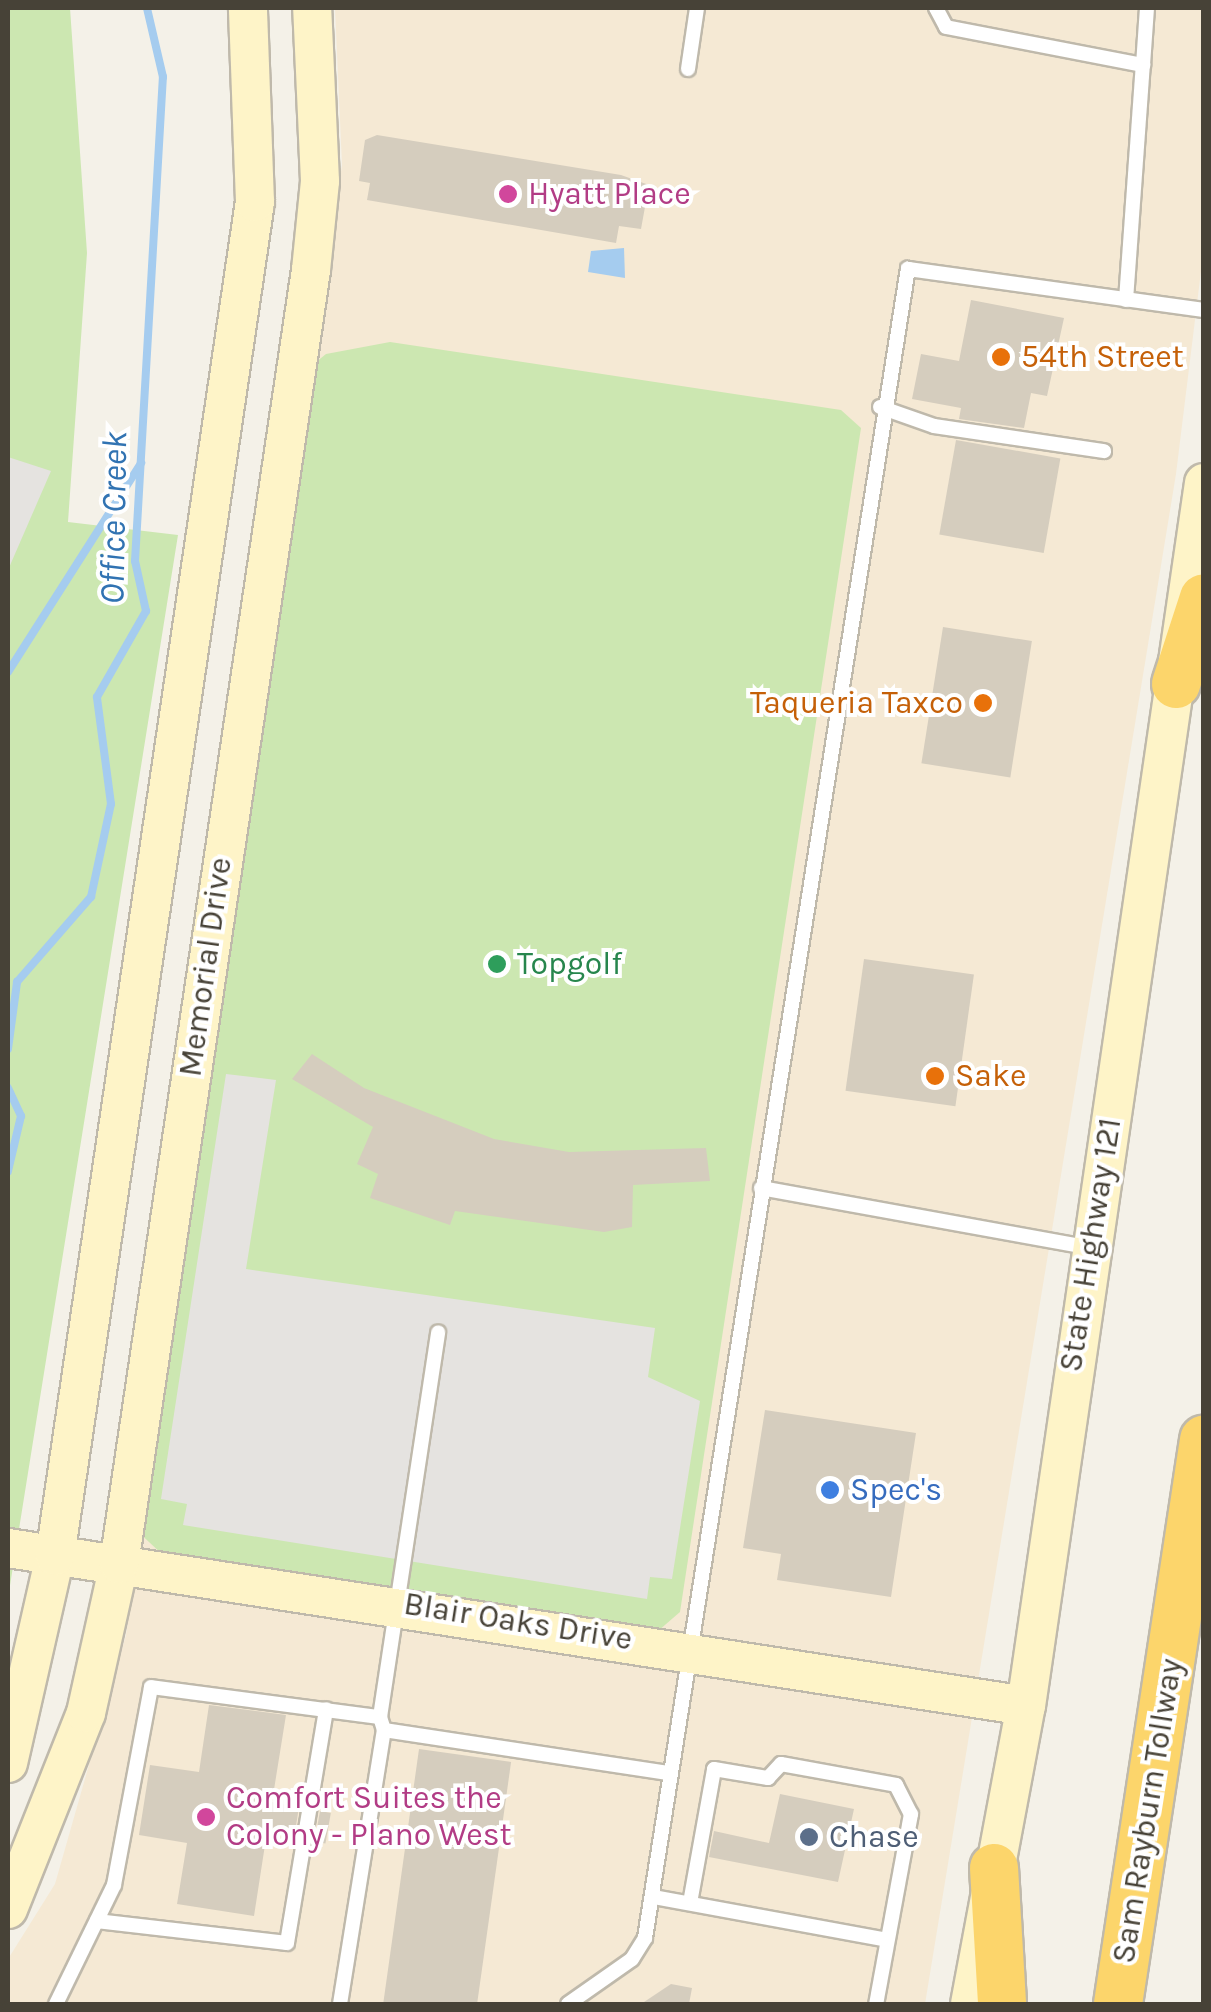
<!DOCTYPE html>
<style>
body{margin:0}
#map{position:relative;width:1211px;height:2012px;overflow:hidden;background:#f4f1e8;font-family:Karla,sans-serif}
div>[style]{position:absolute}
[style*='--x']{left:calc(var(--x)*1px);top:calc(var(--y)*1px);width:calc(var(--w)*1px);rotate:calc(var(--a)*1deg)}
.commercial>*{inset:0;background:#f5e9d4}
.green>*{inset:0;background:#cce7b1}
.parking>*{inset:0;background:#e5e3e0}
.water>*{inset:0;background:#a5ccef}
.stream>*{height:8px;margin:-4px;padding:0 4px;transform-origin:4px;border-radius:4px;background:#a5ccef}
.building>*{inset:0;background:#d5cdbe;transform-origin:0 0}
.roads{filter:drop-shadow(2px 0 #bfb9ab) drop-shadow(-2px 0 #bfb9ab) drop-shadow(0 2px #bfb9ab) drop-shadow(0 -2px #bfb9ab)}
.lane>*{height:14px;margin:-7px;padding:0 7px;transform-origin:7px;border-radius:7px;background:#fff}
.secondary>*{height:38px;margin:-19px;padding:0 19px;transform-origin:19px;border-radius:19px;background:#fef4c8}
.highway>*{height:48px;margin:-24px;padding:0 24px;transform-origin:24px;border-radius:24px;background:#fcd56b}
.dots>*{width:28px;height:28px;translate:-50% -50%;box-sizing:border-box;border:5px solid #fff;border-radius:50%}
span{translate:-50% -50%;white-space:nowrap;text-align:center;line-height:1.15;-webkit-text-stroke:8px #fff;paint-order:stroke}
.hotel-label{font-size:32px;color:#b23c85}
.left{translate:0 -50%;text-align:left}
.food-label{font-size:32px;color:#c56008}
.right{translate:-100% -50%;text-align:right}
.leisure-label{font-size:32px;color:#27864d}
.street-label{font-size:32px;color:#474237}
.shop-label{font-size:32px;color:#366cbe}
.service-label{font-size:32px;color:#4e5e75}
.water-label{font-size:35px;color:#3173b2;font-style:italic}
.frame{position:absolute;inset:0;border:10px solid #474237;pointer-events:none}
</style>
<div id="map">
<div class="commercial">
<div style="clip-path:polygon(335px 8px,1203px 8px,1204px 247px,1176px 474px,925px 2004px,8px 2004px,8px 1959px,55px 1884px,126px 1635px,342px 165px)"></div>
</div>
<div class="green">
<div style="clip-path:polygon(8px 8px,70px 8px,87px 253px,68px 522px,178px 535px,8px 1598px)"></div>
<div style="clip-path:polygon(390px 342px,841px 410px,861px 428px,680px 1612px,658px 1631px,164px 1556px,134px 1528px,310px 367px,326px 354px)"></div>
</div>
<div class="parking">
<div style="clip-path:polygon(8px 457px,51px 471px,8px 570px)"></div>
<div style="clip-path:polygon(226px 1074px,276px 1080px,246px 1269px,655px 1328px,648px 1377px,700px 1401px,672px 1579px,650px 1577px,647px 1599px,183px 1525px,187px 1504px,161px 1499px)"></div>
</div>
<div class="water">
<div style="clip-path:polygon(624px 248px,625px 278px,588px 272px,591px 251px)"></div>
</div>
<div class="stream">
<div style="--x:8;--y:672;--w:248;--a:-57.5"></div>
<div style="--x:8;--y:1049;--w:68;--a:-82.3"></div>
<div style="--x:17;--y:982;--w:113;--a:-49"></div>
<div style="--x:91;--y:897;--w:95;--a:-77.9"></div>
<div style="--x:111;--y:804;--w:108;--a:-97.5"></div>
<div style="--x:97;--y:697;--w:99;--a:-60.3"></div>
<div style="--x:146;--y:611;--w:51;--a:-102.4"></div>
<div style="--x:135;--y:561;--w:485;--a:-86.7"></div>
<div style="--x:163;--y:77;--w:71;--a:-103.1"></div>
<div style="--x:8;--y:1088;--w:31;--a:65"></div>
<div style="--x:21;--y:1116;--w:57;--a:103.3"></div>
</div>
<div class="building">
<div style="clip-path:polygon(377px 135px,621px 175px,649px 185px,641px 229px,619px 226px,616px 243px,367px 200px,370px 183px,359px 181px,365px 140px)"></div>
<div style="clip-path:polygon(971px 300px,1064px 318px,1047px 396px,1031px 393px,1024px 428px,959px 419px,961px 408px,912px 399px,921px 354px,959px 361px)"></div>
<div style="left:956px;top:440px;width:106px;height:96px;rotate:10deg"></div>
<div style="left:943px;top:627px;width:90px;height:138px;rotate:9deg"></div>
<div style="left:864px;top:959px;width:111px;height:133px;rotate:8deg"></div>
<div style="clip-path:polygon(312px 1054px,364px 1088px,494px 1139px,569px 1152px,706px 1148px,710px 1181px,633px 1185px,632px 1227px,604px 1232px,455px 1211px,450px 1225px,370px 1198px,378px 1174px,357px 1164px,373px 1127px,292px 1079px)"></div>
<div style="clip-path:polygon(765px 1410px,916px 1433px,891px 1597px,777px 1580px,781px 1554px,743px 1548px)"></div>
<div style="clip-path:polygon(209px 1705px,286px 1715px,272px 1802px,299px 1807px,294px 1838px,267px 1832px,254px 1916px,177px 1904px,187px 1843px,139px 1835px,150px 1765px,199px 1772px)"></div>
<div style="left:419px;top:1749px;width:93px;height:258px;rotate:8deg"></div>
<div style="clip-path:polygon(780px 1794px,854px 1809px,838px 1882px,709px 1857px,714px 1831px,769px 1843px)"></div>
<div style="left:320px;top:1811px;width:11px;height:31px;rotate:10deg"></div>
<div style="clip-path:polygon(671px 1984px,692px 1988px,689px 2004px,641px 2004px)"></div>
</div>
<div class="roads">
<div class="lane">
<div style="--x:936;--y:8;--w:21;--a:62"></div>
<div style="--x:946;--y:27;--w:201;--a:10.9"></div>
<div style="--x:1143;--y:65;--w:57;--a:-86"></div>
<div style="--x:688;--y:69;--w:62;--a:-81.6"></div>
<div style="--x:1126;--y:300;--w:236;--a:-85.9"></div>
<div style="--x:880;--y:407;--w:57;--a:19.4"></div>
<div style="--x:934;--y:426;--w:172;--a:8.4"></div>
<div style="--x:761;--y:1188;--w:334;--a:10.3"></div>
<div style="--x:380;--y:1717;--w:14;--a:73"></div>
<div style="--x:384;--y:1730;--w:289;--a:8.6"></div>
<div style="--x:653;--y:1897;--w:238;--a:10.4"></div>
<div style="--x:690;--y:1903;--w:136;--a:-79.8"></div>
<div style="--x:714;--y:1769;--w:55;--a:9.5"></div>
<div style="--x:768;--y:1778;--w:19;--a:-47"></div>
<div style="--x:781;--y:1764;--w:117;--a:10.3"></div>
<div style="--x:896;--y:1785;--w:33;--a:63"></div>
<div style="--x:911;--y:1814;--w:193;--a:100.4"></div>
<div style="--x:97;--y:1921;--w:191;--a:6.6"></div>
<div style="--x:287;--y:1943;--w:237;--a:-80.5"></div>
<div style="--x:56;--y:2004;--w:132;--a:-64"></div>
<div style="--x:114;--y:1885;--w:201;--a:-79.4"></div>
<div style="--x:151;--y:1687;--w:231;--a:7.5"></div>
<div style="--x:380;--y:1717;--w:389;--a:-81.4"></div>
<div style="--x:340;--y:2004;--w:278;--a:-80.9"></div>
<div style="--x:568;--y:2004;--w:78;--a:-35.1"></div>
<div style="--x:632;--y:1959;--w:25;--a:-58"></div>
<div style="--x:645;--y:1938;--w:1690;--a:-81.05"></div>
<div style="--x:908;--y:269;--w:299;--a:7.9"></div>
</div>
<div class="secondary">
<div style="--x:8;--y:1548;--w:1030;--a:8.82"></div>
<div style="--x:8;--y:1763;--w:212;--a:-77.2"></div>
<div style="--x:55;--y:1556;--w:1369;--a:-81.6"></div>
<div style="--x:255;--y:202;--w:194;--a:-92.1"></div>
<div style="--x:8;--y:1909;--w:211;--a:-68.3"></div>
<div style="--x:86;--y:1713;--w:153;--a:-77.5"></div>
<div style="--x:119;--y:1564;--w:1308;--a:-81.56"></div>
<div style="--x:311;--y:270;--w:89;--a:-84.2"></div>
<div style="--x:320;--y:181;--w:173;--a:-92.6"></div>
<div style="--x:970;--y:2004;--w:303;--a:-79.4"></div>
<div style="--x:1026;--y:1706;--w:1236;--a:-81.72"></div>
</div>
<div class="highway">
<div style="--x:1176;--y:684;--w:90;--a:-72"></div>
<div style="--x:994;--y:1868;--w:136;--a:86.6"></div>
<div style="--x:1118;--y:2004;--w:571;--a:-81.33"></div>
</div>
</div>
<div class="dots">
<div style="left:508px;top:194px;background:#d1479c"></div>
<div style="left:1001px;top:357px;background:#e8710a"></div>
<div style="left:983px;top:703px;background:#e8710a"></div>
<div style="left:497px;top:964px;background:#2e9e5b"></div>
<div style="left:935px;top:1076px;background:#e8710a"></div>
<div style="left:830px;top:1490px;background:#3f7fe0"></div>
<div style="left:206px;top:1817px;background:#d1479c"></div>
<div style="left:809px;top:1837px;background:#5c6f8a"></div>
</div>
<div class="hotel-label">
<span class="left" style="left:528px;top:194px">Hyatt Place</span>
<span class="left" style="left:226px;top:1817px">Comfort Suites the<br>Colony - Plano West</span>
</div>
<div class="food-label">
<span class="left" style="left:1021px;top:357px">54th Street</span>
<span class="right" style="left:963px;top:703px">Taqueria Taxco</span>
<span class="left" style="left:955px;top:1076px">Sake</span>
</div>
<div class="leisure-label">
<span class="left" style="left:517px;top:964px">Topgolf</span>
</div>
<div class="street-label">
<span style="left:206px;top:967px;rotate:-82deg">Memorial Drive</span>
<span style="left:1091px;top:1245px;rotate:-81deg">State Highway 121</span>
<span style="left:518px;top:1622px;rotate:9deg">Blair Oaks Drive</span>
<span style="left:1148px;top:1811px;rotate:-81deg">Sam Rayburn Tollway</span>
</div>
<div class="shop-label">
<span class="left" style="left:850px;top:1490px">Spec's</span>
</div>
<div class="service-label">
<span class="left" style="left:829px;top:1837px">Chase</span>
</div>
<div class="water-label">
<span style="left:114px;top:518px;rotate:-89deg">Office Creek</span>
</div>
<div class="frame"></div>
</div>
